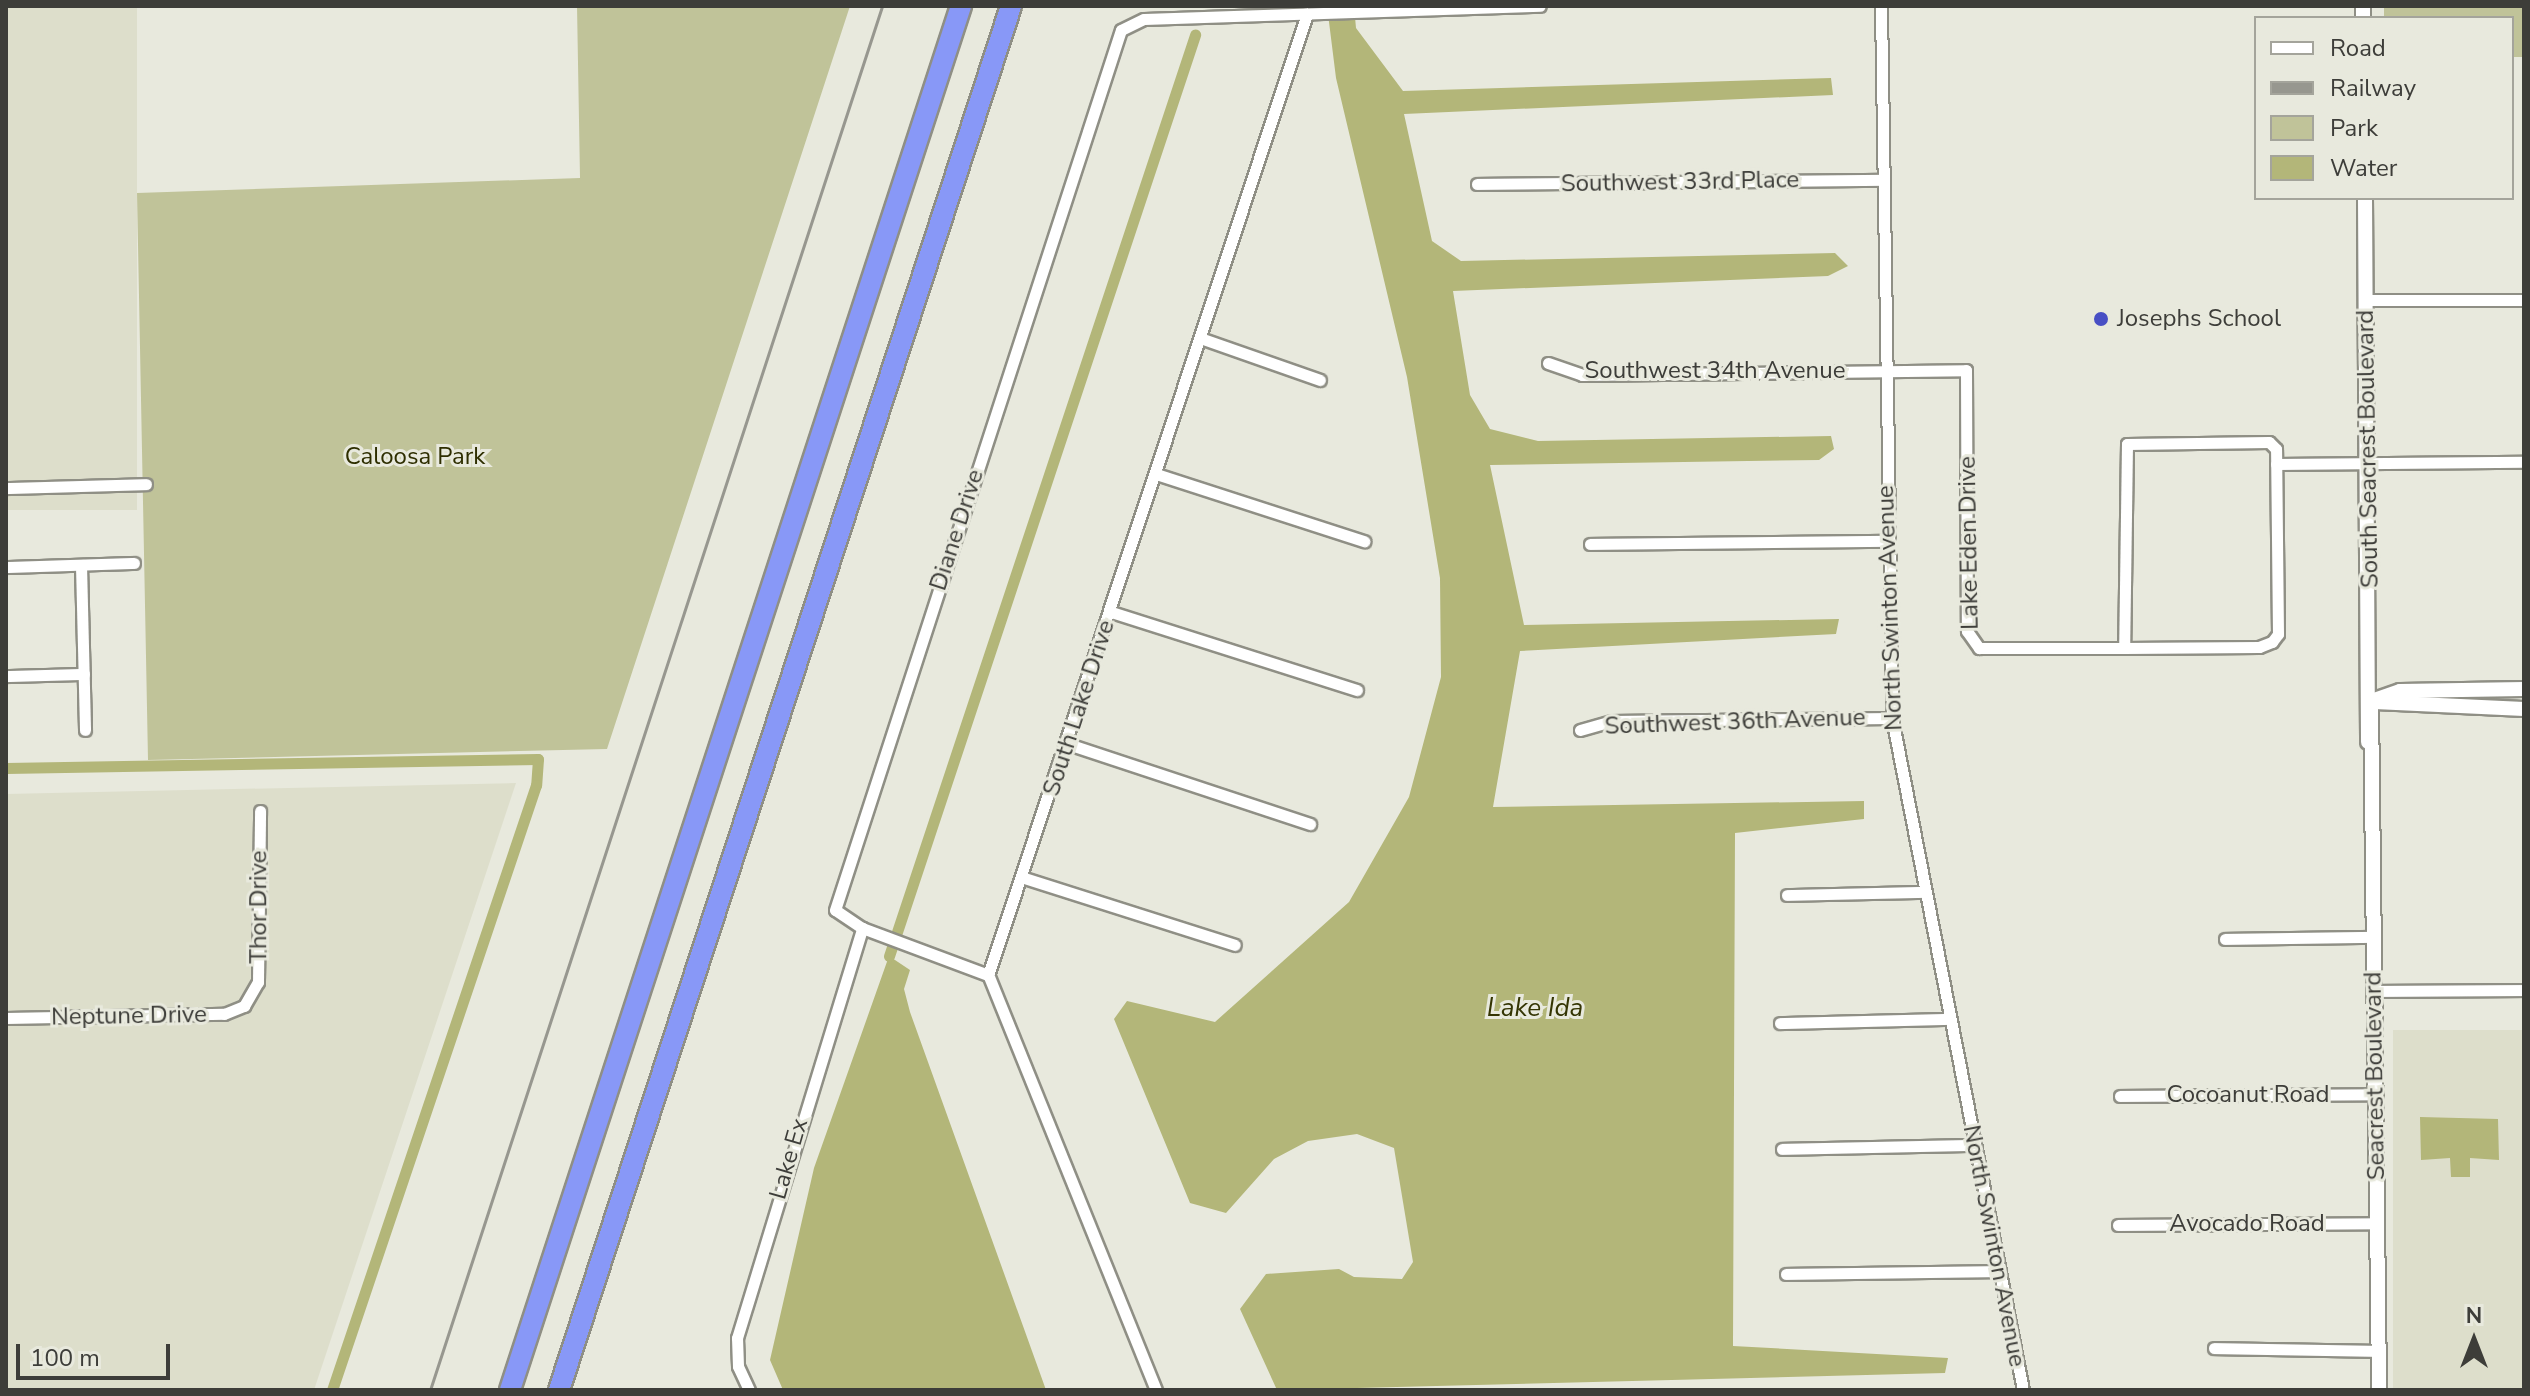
<!DOCTYPE html>
<style>
body{margin:0}
#map{position:relative;width:2530px;height:1396px;overflow:hidden;background:#e8e9dd;font-family:"Nunito Sans",sans-serif}
div>[style]{position:absolute}
[style*='--x']{left:calc(var(--x)*1px);top:calc(var(--y)*1px);width:calc(var(--w)*1px);rotate:calc(var(--a)*1deg)}
.built>*{inset:0;background:#dddecb;transform-origin:0 0}
.green>*{inset:0;background:#c0c399}
.water>*{inset:0;background:#b3b679}
.canal>*{height:11px;margin:-5.5px;padding:0 5.5px;transform-origin:5.5px;border-radius:5.5px;background:#b3b679}
.roads{filter:drop-shadow(2px 0 #8f8f85) drop-shadow(-2px 0 #8f8f85) drop-shadow(0 2px #8f8f85) drop-shadow(0 -2px #8f8f85)}
.minor>*{height:11px;margin:-5.5px;padding:0 5.5px;transform-origin:5.5px;border-radius:5.5px;background:#fff}
.tertiary>*{height:14px;margin:-7px;padding:0 7px;transform-origin:7px;border-radius:7px;background:#fff}
.motorway>*{height:20px;margin:-10px;padding:0 10px;transform-origin:10px;border-radius:10px;background:#8898f7}
.rail>*{height:3px;margin:-1.5px;padding:0 1.5px;transform-origin:1.5px;border-radius:1.5px;background:#97978f}
.dots>*{width:22px;height:22px;translate:-50% -50%;box-sizing:border-box;border:4px solid #e8e9dd;border-radius:50%}
span{translate:-50% -50%;white-space:nowrap;text-align:center;line-height:1.15;-webkit-text-stroke:6px #e8e9dd;paint-order:stroke}
.street-label{font-size:24px;color:#3d3d39}
.poi-label{font-size:24px;color:#3d3d39}
.left{translate:0 -50%;text-align:left}
.park-label{font-size:24px;color:#2e2e00}
.water-label{font-size:26px;color:#343503;font-style:italic}
.frame{position:absolute;inset:0;border:8px solid #3d3d39;pointer-events:none}
.legend{position:absolute;left:2254px;top:16px;width:260px;height:184px;box-sizing:border-box;background:#e8e9dd;border:2px solid #a4a49b;margin:0;padding:10px 14px;list-style:none;font-size:24px;color:#3d3d39}
.legend li{display:flex;align-items:center;gap:16px;height:40px}
.legend b{width:40px;border:2px solid #a4a49b}
.north{position:absolute;left:2434px;top:1300px;width:80px;height:80px;-webkit-text-stroke:6px #e8e9dd;paint-order:stroke;rotate:0deg;font-size:22px;font-weight:700;line-height:32px;text-align:center;color:#3d3d39}
.north::after{content:'';display:block;margin:auto;width:28px;height:36px;background:#3d3d39;clip-path:polygon(50% 0,100% 100%,50% 72%,0 100%)}
.scale{position:absolute;left:16px;top:1344px;width:154px;height:36px;box-sizing:border-box;border:4px solid #3d3d39;border-top:0;padding-left:10px;font-size:24px;line-height:28px;white-space:nowrap;color:#3d3d39;-webkit-text-stroke:6px #e8e9dd;paint-order:stroke}
</style>
<div id="map">
<div class="built">
<div style="left:6px;top:6px;width:131px;height:504px"></div>
<div style="clip-path:polygon(516px 783px,314px 1390px,6px 1390px,6px 794px)"></div>
<div style="left:2393px;top:1030px;width:131px;height:360px"></div>
</div>
<div class="green">
<div style="clip-path:polygon(577px 6px,850px 6px,607px 749px,148px 760px,137px 193px,580px 178px)"></div>
<div style="clip-path:polygon(2384px 6px,2524px 6px,2524px 57px,2512px 57px,2512px 18px,2384px 18px)"></div>
</div>
<div class="water">
<div style="clip-path:polygon(1327px 6px,1354px 6px,1356px 28px,1403px 91px,1831px 78px,1833px 95px,1404px 114px,1432px 241px,1461px 261px,1835px 253px,1848px 266px,1828px 276px,1453px 291px,1470px 395px,1490px 429px,1538px 441px,1831px 436px,1834px 449px,1819px 460px,1490px 465px,1524px 625px,1839px 619px,1836px 634px,1520px 651px,1493px 807px,1864px 801px,1864px 819px,1735px 833px,1733px 1346px,1948px 1358px,1945px 1373px,1277px 1390px,1240px 1309px,1266px 1274px,1339px 1269px,1354px 1277px,1402px 1279px,1413px 1262px,1394px 1148px,1357px 1134px,1308px 1141px,1274px 1159px,1226px 1213px,1190px 1203px,1114px 1019px,1127px 1001px,1215px 1022px,1349px 902px,1409px 797px,1441px 677px,1440px 578px,1407px 377px,1336px 78px)"></div>
<div style="clip-path:polygon(889px 956px,910px 970px,904px 989px,910px 1012px,1046px 1390px,783px 1390px,770px 1360px,814px 1168px)"></div>
<div style="clip-path:polygon(2420px 1117px,2498px 1119px,2499px 1160px,2470px 1158px,2470px 1177px,2451px 1177px,2450px 1158px,2421px 1160px)"></div>
</div>
<div class="canal">
<div style="--x:6;--y:768;--w:532;--a:-0.97"></div>
<div style="--x:538;--y:759;--w:26;--a:94"></div>
<div style="--x:536;--y:785;--w:638;--a:108.63"></div>
<div style="--x:889;--y:956;--w:971;--a:-71.62"></div>
</div>
<div class="roads">
<div class="minor">
<div style="--x:1881;--y:6;--w:712;--a:89.11"></div>
<div style="--x:1892;--y:718;--w:685;--a:78.97"></div>
<div style="--x:1477;--y:184;--w:405;--a:-0.6"></div>
<div style="--x:2366;--y:300;--w:158;--a:0"></div>
<div style="--x:1200;--y:338;--w:127;--a:19.3"></div>
<div style="--x:1548;--y:363;--w:36;--a:19"></div>
<div style="--x:1582;--y:375;--w:384;--a:-0.7"></div>
<div style="--x:1966;--y:370;--w:261;--a:89.8"></div>
<div style="--x:1967;--y:631;--w:21;--a:55"></div>
<div style="--x:1979;--y:648;--w:145;--a:0"></div>
<div style="--x:2124;--y:648;--w:135;--a:-0.4"></div>
<div style="--x:2259;--y:647;--w:14;--a:-21"></div>
<div style="--x:2272;--y:642;--w:10;--a:-53"></div>
<div style="--x:2278;--y:634;--w:185;--a:-90.6"></div>
<div style="--x:2276;--y:449;--w:10;--a:-135"></div>
<div style="--x:2269;--y:442;--w:142;--a:179.2"></div>
<div style="--x:2127;--y:444;--w:204;--a:90.8"></div>
<div style="--x:2276;--y:464;--w:248;--a:-0.5"></div>
<div style="--x:1156;--y:474;--w:219;--a:17.9"></div>
<div style="--x:6;--y:488;--w:140;--a:-1.6"></div>
<div style="--x:1590;--y:544;--w:296;--a:-0.6"></div>
<div style="--x:81;--y:565;--w:165;--a:88.6"></div>
<div style="--x:6;--y:567;--w:128;--a:-1.8"></div>
<div style="--x:1111;--y:612;--w:258;--a:17.6"></div>
<div style="--x:6;--y:676;--w:78;--a:-1.5"></div>
<div style="--x:1580;--y:730;--w:32;--a:-16"></div>
<div style="--x:1611;--y:721;--w:281;--a:-0.6"></div>
<div style="--x:1068;--y:744;--w:255;--a:18.3"></div>
<div style="--x:1024;--y:878;--w:221;--a:17.6"></div>
<div style="--x:1787;--y:895;--w:136;--a:-1.3"></div>
<div style="--x:2225;--y:939;--w:148;--a:-0.8"></div>
<div style="--x:988;--y:975;--w:134;--a:-159.5"></div>
<div style="--x:862;--y:928;--w:32;--a:-146"></div>
<div style="--x:835;--y:910;--w:925;--a:-72"></div>
<div style="--x:1121;--y:30;--w:25;--a:-26"></div>
<div style="--x:1144;--y:19;--w:396;--a:-1.9"></div>
<div style="--x:2374;--y:991;--w:150;--a:-0.4"></div>
<div style="--x:6;--y:1018;--w:218;--a:-1.1"></div>
<div style="--x:224;--y:1014;--w:22;--a:-22"></div>
<div style="--x:244;--y:1006;--w:28;--a:-60"></div>
<div style="--x:258;--y:982;--w:171;--a:-89.3"></div>
<div style="--x:1780;--y:1023;--w:168;--a:-1.4"></div>
<div style="--x:2120;--y:1096;--w:255;--a:-0.4"></div>
<div style="--x:1782;--y:1149;--w:192;--a:-1.2"></div>
<div style="--x:2118;--y:1225;--w:259;--a:-0.4"></div>
<div style="--x:1786;--y:1274;--w:213;--a:-0.8"></div>
<div style="--x:2214;--y:1348;--w:164;--a:1"></div>
<div style="--x:749;--y:1390;--w:26;--a:-115"></div>
<div style="--x:738;--y:1366;--w:28;--a:-92"></div>
<div style="--x:737;--y:1338;--w:429;--a:-73"></div>
<div style="--x:1156;--y:1390;--w:448;--a:-112"></div>
<div style="--x:988;--y:975;--w:1013;--a:-71.64"></div>
</div>
<div class="tertiary">
<div style="--x:2363;--y:6;--w:12;--a:90"></div>
<div style="--x:2365;--y:198;--w:544;--a:89.68"></div>
<div style="--x:2371;--y:701;--w:689;--a:89.33"></div>
<div style="--x:2371;--y:701;--w:31;--a:-19"></div>
<div style="--x:2400;--y:691;--w:124;--a:-0.9"></div>
<div style="--x:2375;--y:702;--w:149;--a:2.7"></div>
</div>
<div class="motorway">
<div style="--x:510;--y:1390;--w:1456;--a:-71.95"></div>
<div style="--x:559;--y:1390;--w:1456;--a:-71.91"></div>
</div>
</div>
<div class="rail">
<div style="--x:430;--y:1390;--w:1456;--a:-71.91"></div>
</div>
<div class="dots">
<div style="left:2101px;top:319px;background:#484fc4"></div>
</div>
<div class="street-label">
<span style="left:1680px;top:182px;rotate:-1deg">Southwest 33rd Place</span>
<span style="left:1715px;top:371px">Southwest 34th Avenue</span>
<span style="left:2368px;top:449px;rotate:-91deg">South Seacrest Boulevard</span>
<span style="left:957px;top:530px;rotate:-72deg">Diane Drive</span>
<span style="left:1969px;top:543px;rotate:-91deg">Lake Eden Drive</span>
<span style="left:1890px;top:608px;rotate:-92deg">North Swinton Avenue</span>
<span style="left:1079px;top:708px;rotate:-72deg">South Lake Drive</span>
<span style="left:1735px;top:722px;rotate:-2deg">Southwest 36th Avenue</span>
<span style="left:259px;top:907px;rotate:-90deg">Thor Drive</span>
<span style="left:129px;top:1016px;rotate:-1deg">Neptune Drive</span>
<span style="left:2375px;top:1076px;rotate:-91deg">Seacrest Boulevard</span>
<span style="left:2248px;top:1095px">Cocoanut Road</span>
<span style="left:789px;top:1159px;rotate:-74deg">Lake Ex</span>
<span style="left:2247px;top:1224px">Avocado Road</span>
<span style="left:1994px;top:1246px;rotate:79deg">North Swinton Avenue</span>
</div>
<div class="poi-label">
<span class="left" style="left:2117px;top:319px">Josephs School</span>
</div>
<div class="park-label">
<span style="left:415px;top:457px">Caloosa Park</span>
</div>
<div class="water-label">
<span style="left:1535px;top:1008px">Lake Ida</span>
</div>
<div class="frame"></div>
<ul class="legend">
<li><b style="height:10px;background:#fff"></b>Road</li>
<li><b style="height:10px;background:#97978f"></b>Railway</li>
<li><b style="height:22px;background:#c0c399"></b>Park</li>
<li><b style="height:22px;background:#b3b679"></b>Water</li>
</ul>
<div class="north">N</div>
<div class="scale">100 m</div>
</div>
